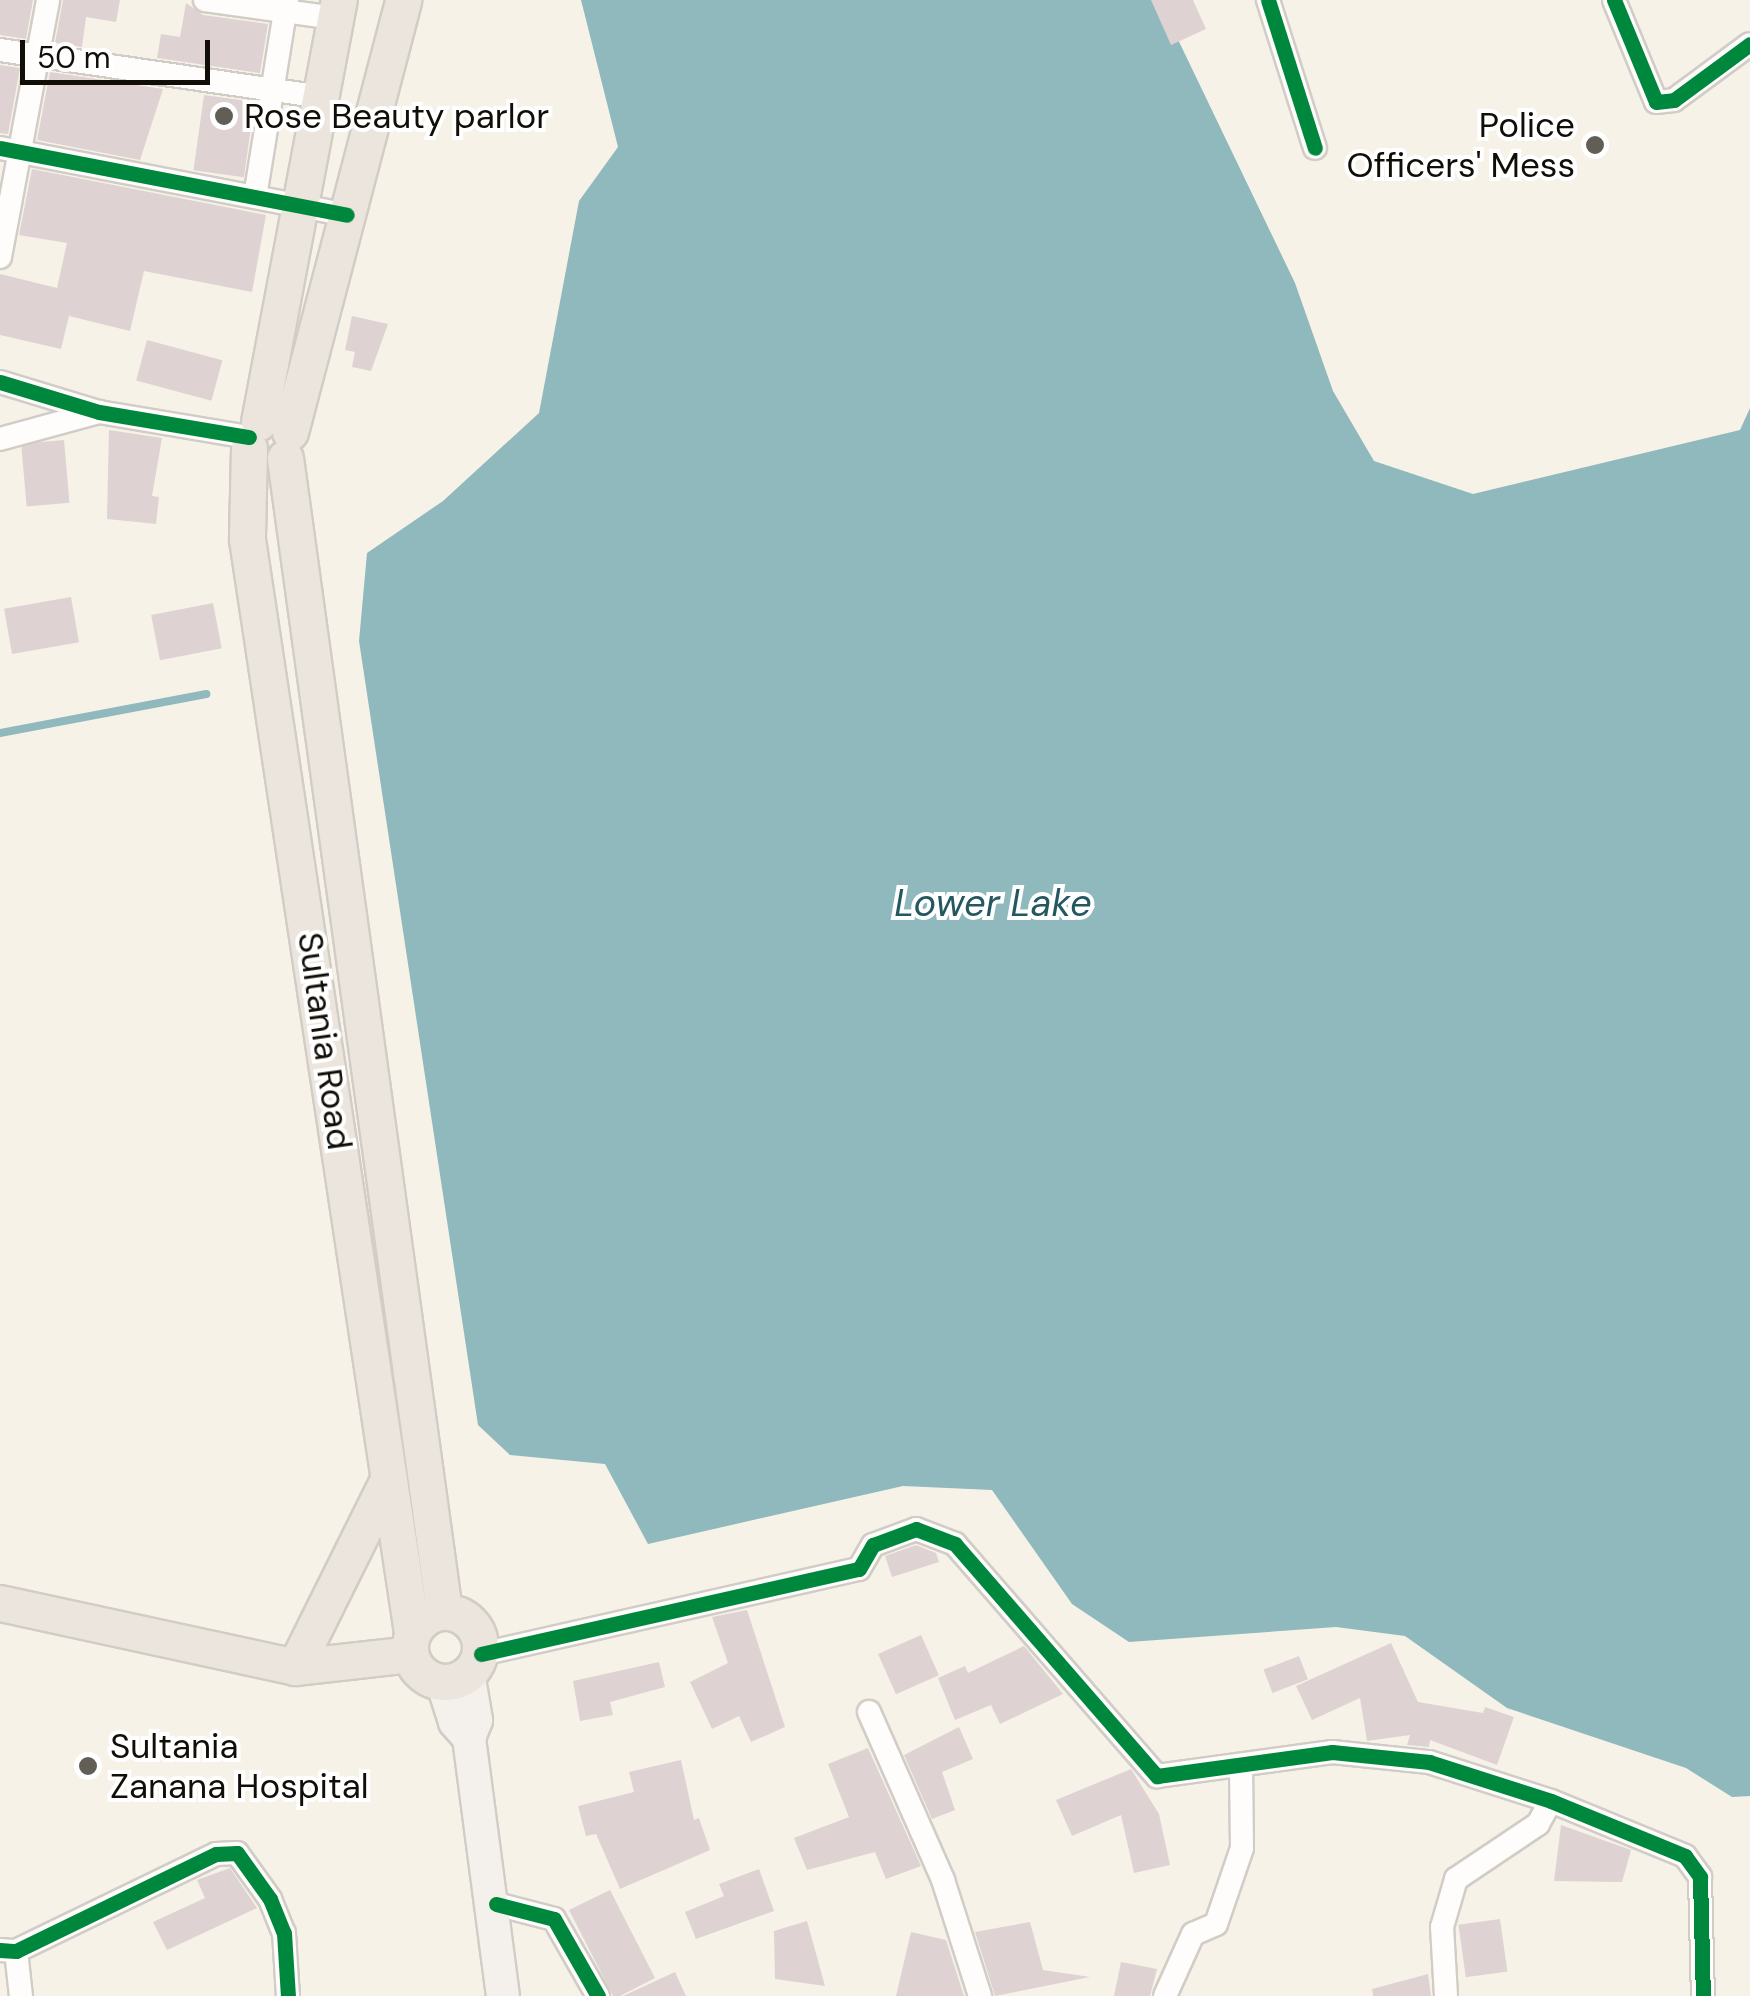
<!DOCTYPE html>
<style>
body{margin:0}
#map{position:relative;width:1750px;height:1996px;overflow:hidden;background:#f7f2e8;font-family:"DM Sans",sans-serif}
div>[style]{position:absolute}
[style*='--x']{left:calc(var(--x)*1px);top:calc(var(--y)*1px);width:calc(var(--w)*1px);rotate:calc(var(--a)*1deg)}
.water>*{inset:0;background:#8fb9bd}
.stream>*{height:8px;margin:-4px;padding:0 4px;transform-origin:4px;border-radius:4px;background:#8fb9bd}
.building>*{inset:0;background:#ded2d3;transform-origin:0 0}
.roads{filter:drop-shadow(2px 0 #d1cdc6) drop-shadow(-2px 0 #d1cdc6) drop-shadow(0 2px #d1cdc6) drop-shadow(0 -2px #d1cdc6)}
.street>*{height:22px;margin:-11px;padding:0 11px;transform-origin:11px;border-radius:11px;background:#fefdfc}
.secondary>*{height:32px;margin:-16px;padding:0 16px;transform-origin:16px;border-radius:16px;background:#f4f1ec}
.primary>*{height:35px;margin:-17.5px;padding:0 17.5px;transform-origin:17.5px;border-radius:17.5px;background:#ece5de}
.primary>.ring{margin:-17.5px;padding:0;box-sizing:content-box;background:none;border:35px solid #ece5de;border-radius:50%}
.cycleway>*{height:15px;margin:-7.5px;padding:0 7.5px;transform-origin:7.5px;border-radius:7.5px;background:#00873e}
.dots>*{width:28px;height:28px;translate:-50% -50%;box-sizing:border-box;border:5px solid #fff;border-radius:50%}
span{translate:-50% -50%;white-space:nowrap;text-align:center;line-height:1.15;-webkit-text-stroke:8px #fff;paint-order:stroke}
.poi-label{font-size:35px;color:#110e08}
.left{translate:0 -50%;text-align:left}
.right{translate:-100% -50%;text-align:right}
.street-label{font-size:35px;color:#110e08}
.water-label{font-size:38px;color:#245861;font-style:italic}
.scale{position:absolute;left:20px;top:40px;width:190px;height:45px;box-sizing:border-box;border:5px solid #110e08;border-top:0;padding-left:12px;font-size:30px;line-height:35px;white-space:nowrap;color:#110e08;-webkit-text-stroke:8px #fff;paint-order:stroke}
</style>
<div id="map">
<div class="water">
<div style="clip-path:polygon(581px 0,1159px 0,1295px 283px,1333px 391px,1374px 461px,1473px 494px,1740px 430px,1750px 408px,1750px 1796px,1732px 1797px,1686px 1768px,1507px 1708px,1405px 1636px,1336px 1627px,1129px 1642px,1072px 1604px,992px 1490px,903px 1486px,648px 1544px,605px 1464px,510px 1455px,478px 1425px,359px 641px,367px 553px,443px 501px,539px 413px,579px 201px,618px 147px)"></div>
</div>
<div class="stream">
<div style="--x:0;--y:733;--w:210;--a:-10.7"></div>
</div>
<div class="building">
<div style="clip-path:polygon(0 0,33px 0,26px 39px,0 35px)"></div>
<div style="clip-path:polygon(63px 0,120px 0,116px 22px,86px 17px,82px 47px,55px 43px)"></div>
<div style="clip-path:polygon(1151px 0,1193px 0,1206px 29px,1171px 45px)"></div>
<div style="clip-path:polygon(186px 3px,203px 15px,268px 24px,260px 73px,157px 58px,161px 34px,180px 37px)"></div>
<div style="clip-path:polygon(0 65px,20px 68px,8px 134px,0 133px)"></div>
<div style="clip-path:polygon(50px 72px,163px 89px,140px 160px,37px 140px)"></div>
<div style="left:204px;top:95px;width:51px;height:76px;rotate:8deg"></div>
<div style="clip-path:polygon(32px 169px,266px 215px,252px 292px,144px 271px,130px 331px,69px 316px,61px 349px,0 335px,0 274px,57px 288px,67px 243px,19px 235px)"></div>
<div style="clip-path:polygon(352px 316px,388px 324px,371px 371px,352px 367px,355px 352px,345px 350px)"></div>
<div style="left:147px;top:340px;width:78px;height:42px;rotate:15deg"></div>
<div style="clip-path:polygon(109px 430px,162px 438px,152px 496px,159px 497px,156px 524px,107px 519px)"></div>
<div style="left:64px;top:440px;width:63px;height:43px;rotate:85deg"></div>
<div style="left:71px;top:597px;width:46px;height:68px;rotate:80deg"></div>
<div style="left:213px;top:603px;width:46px;height:63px;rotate:79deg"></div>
<div style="clip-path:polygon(916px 1545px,936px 1553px,939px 1562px,892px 1577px,885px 1556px)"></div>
<div style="clip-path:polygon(747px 1610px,785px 1727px,751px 1742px,739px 1716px,712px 1729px,690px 1682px,728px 1663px,712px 1617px)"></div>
<div style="left:921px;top:1635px;width:44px;height:47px;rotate:66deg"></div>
<div style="clip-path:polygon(1391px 1643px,1418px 1702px,1483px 1713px,1485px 1707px,1514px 1717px,1497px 1765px,1430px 1740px,1429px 1747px,1407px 1745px,1410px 1735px,1367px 1741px,1360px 1698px,1312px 1720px,1296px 1686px)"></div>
<div style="clip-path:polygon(1024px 1646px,1063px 1694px,1000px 1724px,991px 1705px,955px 1720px,938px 1678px,965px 1666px,968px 1673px)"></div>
<div style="left:1299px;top:1656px;width:25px;height:38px;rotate:69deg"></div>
<div style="clip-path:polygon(659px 1662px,665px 1687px,610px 1702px,613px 1715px,580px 1721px,573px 1681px)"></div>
<div style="clip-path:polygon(959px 1727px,973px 1759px,942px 1772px,955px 1810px,932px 1819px,904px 1755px)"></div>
<div style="clip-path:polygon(868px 1748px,921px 1866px,886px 1879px,875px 1852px,807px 1870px,794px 1838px,849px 1817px,828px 1764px)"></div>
<div style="clip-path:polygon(681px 1760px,694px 1820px,699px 1818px,710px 1850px,620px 1889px,596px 1834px,586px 1836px,578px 1806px,634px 1792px,629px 1772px)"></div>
<div style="clip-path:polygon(1131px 1769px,1159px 1814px,1170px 1865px,1134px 1873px,1121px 1815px,1072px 1836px,1056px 1800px)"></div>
<div style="clip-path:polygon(1561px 1825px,1631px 1850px,1622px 1882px,1554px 1881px)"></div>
<div style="clip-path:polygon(230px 1868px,257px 1908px,167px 1950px,153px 1922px,205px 1898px,197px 1880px)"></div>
<div style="clip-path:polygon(759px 1869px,774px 1911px,696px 1939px,685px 1912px,724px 1896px,719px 1884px)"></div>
<div style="clip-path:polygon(610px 1890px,655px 1978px,620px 1996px,613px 1996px,569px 1910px)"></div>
<div style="left:1500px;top:1919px;width:53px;height:42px;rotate:82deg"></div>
<div style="clip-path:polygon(807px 1921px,825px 1986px,775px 1979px,774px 1931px)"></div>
<div style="clip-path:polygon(1030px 1922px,1043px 1970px,1090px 1977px,995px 1996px,975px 1932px)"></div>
<div style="clip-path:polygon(911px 1932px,946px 1940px,964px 1996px,896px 1996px)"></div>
<div style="clip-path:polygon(1121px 1962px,1157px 1969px,1150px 1996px,1114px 1996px)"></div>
<div style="clip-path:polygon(675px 1972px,686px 1996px,623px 1996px)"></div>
<div style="clip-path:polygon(1428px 1974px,1431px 1996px,1373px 1996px,1372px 1989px)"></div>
</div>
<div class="roads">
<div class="street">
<div style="--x:205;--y:0;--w:131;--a:7.9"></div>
<div style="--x:1268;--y:0;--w:155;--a:72.4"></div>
<div style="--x:1614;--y:0;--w:110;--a:67.6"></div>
<div style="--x:1656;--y:102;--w:18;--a:-6"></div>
<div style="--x:1674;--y:100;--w:94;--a:-36.4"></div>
<div style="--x:0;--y:50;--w:320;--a:8.3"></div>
<div style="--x:0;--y:148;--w:353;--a:10.9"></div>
<div style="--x:255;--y:197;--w:200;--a:-80.8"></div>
<div style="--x:0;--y:257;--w:261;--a:-79.4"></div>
<div style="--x:0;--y:382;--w:103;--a:16.9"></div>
<div style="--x:99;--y:412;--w:152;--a:9.5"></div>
<div style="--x:0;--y:439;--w:103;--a:-15.3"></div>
<div style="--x:481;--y:1654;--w:387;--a:-12.7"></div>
<div style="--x:859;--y:1569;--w:28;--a:-60"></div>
<div style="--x:873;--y:1545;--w:46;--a:-20.4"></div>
<div style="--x:916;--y:1529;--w:42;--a:21"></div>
<div style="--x:955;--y:1544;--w:308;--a:49"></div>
<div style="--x:1157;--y:1776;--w:177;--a:-7.8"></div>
<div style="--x:1332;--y:1752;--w:98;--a:5.9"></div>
<div style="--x:1429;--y:1762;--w:128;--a:17.7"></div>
<div style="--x:1551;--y:1801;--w:145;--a:22.3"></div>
<div style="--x:1685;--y:1856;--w:26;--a:54"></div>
<div style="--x:1700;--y:1877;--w:119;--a:88.6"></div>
<div style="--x:869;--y:1712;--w:184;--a:66.2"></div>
<div style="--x:943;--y:1880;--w:122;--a:72.3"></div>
<div style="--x:496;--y:1904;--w:60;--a:14.5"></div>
<div style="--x:554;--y:1919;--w:89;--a:60.3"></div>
<div style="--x:0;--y:1950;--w:16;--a:4"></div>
<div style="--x:16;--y:1951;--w:222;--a:-25.9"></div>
<div style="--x:216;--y:1854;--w:21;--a:-3"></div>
<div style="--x:237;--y:1853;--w:57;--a:54.3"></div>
<div style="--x:270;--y:1899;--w:37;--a:68"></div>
<div style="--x:284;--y:1933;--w:63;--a:86.4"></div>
<div style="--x:16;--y:1951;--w:45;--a:83.7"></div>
<div style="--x:1165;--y:1996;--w:68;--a:-65.7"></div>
<div style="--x:1193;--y:1934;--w:25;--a:-23"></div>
<div style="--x:1216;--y:1924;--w:80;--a:-71.1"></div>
<div style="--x:1242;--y:1848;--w:82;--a:-90.7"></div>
<div style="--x:1446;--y:1996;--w:69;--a:-93.3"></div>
<div style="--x:1442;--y:1927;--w:50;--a:-73.7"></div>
<div style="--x:1456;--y:1879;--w:99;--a:-33.9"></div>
<div style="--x:1538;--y:1824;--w:26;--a:-61"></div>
</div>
<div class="secondary">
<div style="--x:468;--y:1673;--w:48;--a:80.3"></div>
<div style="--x:476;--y:1720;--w:19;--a:111"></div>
<div style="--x:469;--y:1738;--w:260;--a:82.5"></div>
<div style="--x:442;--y:1681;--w:43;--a:72.4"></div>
<div style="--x:455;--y:1722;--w:21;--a:49"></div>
</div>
<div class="primary">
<div style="--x:259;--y:422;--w:430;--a:-79.3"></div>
<div style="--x:290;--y:432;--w:447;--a:-75.3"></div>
<div style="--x:249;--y:448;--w:91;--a:91.3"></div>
<div style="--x:247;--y:539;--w:1106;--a:81.42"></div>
<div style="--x:285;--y:458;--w:1164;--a:82.15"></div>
<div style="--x:0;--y:1603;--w:302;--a:12.2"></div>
<div style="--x:295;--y:1667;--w:116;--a:-6.4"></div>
<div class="ring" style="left:410px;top:1612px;width:35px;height:35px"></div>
<div style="--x:295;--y:1667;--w:207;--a:-63.6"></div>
</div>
</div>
<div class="cycleway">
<div style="--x:1268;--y:0;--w:155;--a:72.4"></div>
<div style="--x:1614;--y:0;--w:110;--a:67.6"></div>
<div style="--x:1656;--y:102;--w:18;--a:-6"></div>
<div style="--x:1674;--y:100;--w:94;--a:-36.4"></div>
<div style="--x:0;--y:148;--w:353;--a:10.9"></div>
<div style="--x:0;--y:382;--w:103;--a:16.9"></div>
<div style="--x:99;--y:412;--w:152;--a:9.5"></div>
<div style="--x:481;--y:1654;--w:387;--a:-12.7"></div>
<div style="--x:859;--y:1569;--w:28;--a:-60"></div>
<div style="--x:873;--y:1545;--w:46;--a:-20.4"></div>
<div style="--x:916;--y:1529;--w:42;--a:21"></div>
<div style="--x:955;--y:1544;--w:308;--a:49"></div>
<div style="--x:1157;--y:1776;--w:177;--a:-7.8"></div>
<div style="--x:1332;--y:1752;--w:98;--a:5.9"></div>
<div style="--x:1429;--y:1762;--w:128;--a:17.7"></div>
<div style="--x:1551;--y:1801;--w:145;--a:22.3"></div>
<div style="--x:1685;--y:1856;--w:26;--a:54"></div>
<div style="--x:1700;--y:1877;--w:119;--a:88.6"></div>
<div style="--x:496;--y:1904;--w:60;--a:14.5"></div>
<div style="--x:554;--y:1919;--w:89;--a:60.3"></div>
<div style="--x:0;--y:1950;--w:16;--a:4"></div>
<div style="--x:16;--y:1951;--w:222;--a:-25.9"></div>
<div style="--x:216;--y:1854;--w:21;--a:-3"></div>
<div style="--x:237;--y:1853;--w:57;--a:54.3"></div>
<div style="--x:270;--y:1899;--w:37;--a:68"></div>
<div style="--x:284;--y:1933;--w:63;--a:86.4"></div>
</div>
<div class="dots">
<div style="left:224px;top:116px;background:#625e56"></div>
<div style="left:1595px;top:145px;background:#625e56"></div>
<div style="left:88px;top:1766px;background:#625e56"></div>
</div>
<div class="poi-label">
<span class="left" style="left:244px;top:116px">Rose Beauty parlor</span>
<span class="right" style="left:1575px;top:145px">Police<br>Officers' Mess</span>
<span class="left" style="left:110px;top:1766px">Sultania<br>Zanana Hospital</span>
</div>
<div class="street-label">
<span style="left:325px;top:1041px;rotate:82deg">Sultania Road</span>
</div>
<div class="water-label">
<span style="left:993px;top:904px">Lower Lake</span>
</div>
<div class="scale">50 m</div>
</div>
